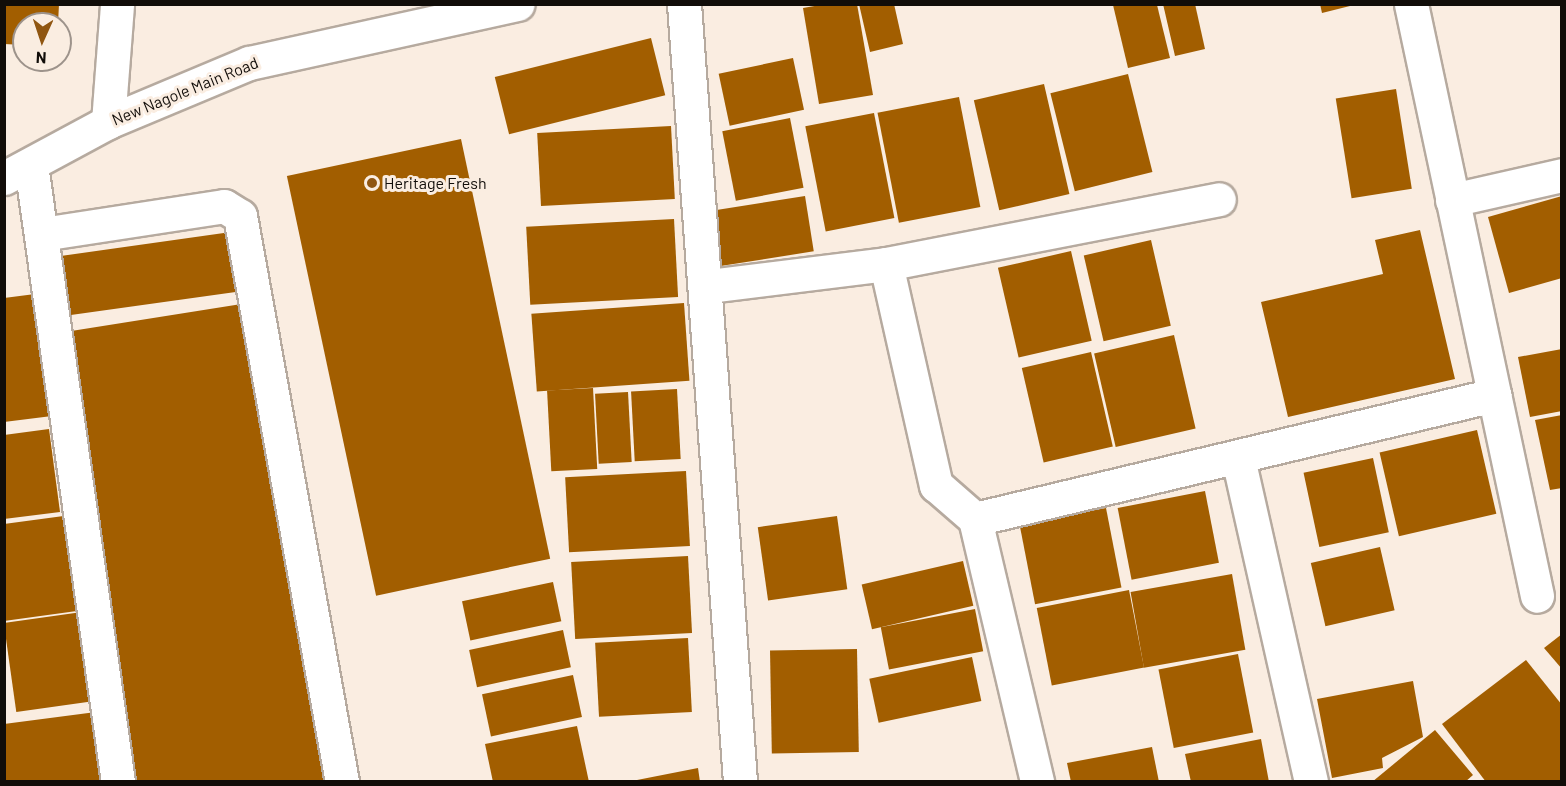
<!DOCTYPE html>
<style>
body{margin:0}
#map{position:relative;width:1566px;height:786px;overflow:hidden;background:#faede1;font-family:Barlow,sans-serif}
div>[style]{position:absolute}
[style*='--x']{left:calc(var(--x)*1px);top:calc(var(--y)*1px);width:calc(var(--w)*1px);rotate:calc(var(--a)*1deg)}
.building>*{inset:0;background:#a25e00;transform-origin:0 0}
.roads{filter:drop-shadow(2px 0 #b6aa9f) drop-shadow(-2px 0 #b6aa9f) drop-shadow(0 2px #b6aa9f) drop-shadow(0 -2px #b6aa9f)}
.street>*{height:33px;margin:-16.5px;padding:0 16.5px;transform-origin:16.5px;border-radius:16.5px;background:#fff}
.secondary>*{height:33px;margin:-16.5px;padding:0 16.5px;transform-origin:16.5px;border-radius:16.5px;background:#fff}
.dots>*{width:16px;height:16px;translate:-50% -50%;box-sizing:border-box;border:3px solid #faede1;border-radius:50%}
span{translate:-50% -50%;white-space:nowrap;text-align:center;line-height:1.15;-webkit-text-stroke:6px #faede1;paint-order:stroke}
.street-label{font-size:16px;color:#110d09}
.poi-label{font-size:16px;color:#110d09}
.left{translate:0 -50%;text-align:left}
.frame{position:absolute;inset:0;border:6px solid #110d09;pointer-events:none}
.north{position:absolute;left:12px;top:12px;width:60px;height:60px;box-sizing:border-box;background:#faede1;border:2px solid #9d938b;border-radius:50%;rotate:183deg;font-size:16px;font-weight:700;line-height:24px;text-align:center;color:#110d09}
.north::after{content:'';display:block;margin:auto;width:21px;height:27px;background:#905611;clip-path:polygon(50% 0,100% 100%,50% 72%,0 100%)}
</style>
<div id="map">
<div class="building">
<div style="clip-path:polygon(4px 4px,59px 4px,58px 24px,24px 24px,24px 45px,4px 44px)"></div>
<div style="clip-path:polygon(826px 4px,857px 4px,873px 95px,819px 104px,803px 8px)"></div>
<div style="clip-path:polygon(859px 4px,894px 4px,903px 44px,870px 52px)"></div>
<div style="clip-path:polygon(1163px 4px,1195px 4px,1205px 49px,1175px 56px)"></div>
<div style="clip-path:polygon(1320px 4px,1354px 4px,1354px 5px,1322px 13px)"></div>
<div style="clip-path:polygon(1113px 5px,1157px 5px,1170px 58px,1128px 68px)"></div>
<div style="left:651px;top:38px;width:59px;height:161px;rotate:76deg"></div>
<div style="left:793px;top:58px;width:53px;height:76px;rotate:78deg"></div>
<div style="left:1128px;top:74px;width:101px;height:80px;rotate:76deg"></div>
<div style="left:1044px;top:84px;width:113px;height:72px;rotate:77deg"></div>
<div style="left:1396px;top:89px;width:101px;height:61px;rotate:81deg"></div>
<div style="left:959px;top:97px;width:112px;height:83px;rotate:79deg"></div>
<div style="left:874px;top:113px;width:107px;height:70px;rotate:79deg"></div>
<div style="left:790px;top:118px;width:71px;height:69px;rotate:79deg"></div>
<div style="left:671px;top:126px;width:73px;height:134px;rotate:87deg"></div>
<div style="left:461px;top:139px;width:429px;height:178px;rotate:78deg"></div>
<div style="left:805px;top:196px;width:56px;height:96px;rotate:81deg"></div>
<div style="clip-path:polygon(1562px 196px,1562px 278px,1509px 293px,1488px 217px)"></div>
<div style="left:674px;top:219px;width:78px;height:148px;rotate:87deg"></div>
<div style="clip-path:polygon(1420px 230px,1455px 379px,1288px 417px,1261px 302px,1383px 274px,1375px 240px)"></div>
<div style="left:238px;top:231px;width:60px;height:179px;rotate:82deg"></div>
<div style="left:1151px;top:240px;width:88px;height:69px;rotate:77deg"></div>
<div style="left:1071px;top:251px;width:92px;height:75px;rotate:77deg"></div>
<div style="clip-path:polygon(43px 293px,60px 415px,4px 422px,4px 298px)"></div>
<div style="left:254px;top:302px;width:486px;height:193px;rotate:81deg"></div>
<div style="left:684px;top:303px;width:78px;height:153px;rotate:86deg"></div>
<div style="left:1174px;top:335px;width:96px;height:82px;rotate:77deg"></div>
<div style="clip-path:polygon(1562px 349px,1562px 411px,1530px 417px,1518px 357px)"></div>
<div style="left:1091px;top:352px;width:97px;height:71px;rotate:77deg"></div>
<div style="left:593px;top:388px;width:81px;height:46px;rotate:87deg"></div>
<div style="left:677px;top:389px;width:70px;height:46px;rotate:87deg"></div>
<div style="left:628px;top:392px;width:70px;height:33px;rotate:87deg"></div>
<div style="clip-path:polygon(1562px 415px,1562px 488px,1550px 490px,1535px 420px)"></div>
<div style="clip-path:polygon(49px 429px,60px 512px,4px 519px,4px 435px)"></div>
<div style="left:1477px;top:430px;width:86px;height:100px;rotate:77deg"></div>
<div style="left:1373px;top:458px;width:76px;height:71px;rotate:78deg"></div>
<div style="left:686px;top:471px;width:75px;height:121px;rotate:87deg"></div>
<div style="left:1205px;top:491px;width:73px;height:89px;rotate:79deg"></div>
<div style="left:1106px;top:508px;width:81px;height:88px;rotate:79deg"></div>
<div style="clip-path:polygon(71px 515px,84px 610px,4px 621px,4px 524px)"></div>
<div style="left:837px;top:516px;width:74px;height:80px;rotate:82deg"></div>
<div style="left:1380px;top:547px;width:65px;height:71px;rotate:77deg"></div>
<div style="left:688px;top:556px;width:77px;height:117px;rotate:87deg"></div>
<div style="left:963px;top:561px;width:46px;height:104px;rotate:77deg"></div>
<div style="left:1232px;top:574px;width:77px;height:103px;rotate:80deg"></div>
<div style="left:553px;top:582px;width:40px;height:93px;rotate:78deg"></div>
<div style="left:1129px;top:590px;width:79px;height:94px;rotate:79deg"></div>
<div style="left:975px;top:609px;width:43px;height:96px;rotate:79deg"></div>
<div style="left:82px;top:612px;width:90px;height:79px;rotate:82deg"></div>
<div style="left:563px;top:630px;width:38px;height:96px;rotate:78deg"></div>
<div style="clip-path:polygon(1562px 634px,1562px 669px,1544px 648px)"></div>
<div style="left:688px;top:638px;width:74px;height:93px;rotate:87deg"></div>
<div style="left:857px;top:649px;width:103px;height:87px;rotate:89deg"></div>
<div style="left:1238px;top:654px;width:80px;height:81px;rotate:79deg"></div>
<div style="left:972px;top:657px;width:45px;height:105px;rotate:78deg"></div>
<div style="clip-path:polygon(1526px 660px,1562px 705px,1562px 782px,1486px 782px,1442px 724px)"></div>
<div style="left:573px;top:675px;width:43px;height:93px;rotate:78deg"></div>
<div style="clip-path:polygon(1413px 681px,1423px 737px,1382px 758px,1383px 768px,1332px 778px,1317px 699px)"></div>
<div style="clip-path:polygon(96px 712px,105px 782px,4px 782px,4px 724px)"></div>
<div style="clip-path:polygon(577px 726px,589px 782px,493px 782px,485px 744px)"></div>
<div style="clip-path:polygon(1435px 730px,1473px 775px,1465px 782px,1372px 782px)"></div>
<div style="clip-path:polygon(1261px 739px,1269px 782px,1191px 782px,1185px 754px)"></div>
<div style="clip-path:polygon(1152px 747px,1159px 782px,1071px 782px,1067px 763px)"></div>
<div style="clip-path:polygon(698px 768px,700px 782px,637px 782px,637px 780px)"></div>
</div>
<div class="roads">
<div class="street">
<div style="--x:684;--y:4;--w:780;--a:85.88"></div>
<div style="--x:1411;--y:4;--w:605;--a:77.98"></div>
<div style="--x:108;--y:122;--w:118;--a:-85.6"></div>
<div style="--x:31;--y:165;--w:623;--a:81.97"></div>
<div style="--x:1452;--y:200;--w:113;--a:-12.8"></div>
<div style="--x:42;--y:234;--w:184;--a:-8.7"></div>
<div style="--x:224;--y:206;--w:19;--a:32"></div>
<div style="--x:240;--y:216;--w:575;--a:79.78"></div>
<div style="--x:886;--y:264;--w:227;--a:77.3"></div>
<div style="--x:936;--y:485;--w:52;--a:41.1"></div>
<div style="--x:975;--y:519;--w:534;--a:-13.44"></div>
<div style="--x:708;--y:286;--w:179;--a:-7"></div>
<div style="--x:886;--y:264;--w:339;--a:-11"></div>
<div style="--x:1238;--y:458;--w:332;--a:77.3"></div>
<div style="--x:975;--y:519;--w:270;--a:76.7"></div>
</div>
<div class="secondary">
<div style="--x:4;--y:178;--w:118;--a:-28.3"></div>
<div style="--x:108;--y:122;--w:153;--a:-22.7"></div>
<div style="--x:249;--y:63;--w:275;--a:-12.4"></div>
</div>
</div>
<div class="dots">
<div style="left:372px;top:183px;background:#905611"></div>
</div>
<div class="street-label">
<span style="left:185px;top:91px;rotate:-22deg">New Nagole Main Road</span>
</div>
<div class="poi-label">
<span class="left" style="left:384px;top:183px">Heritage Fresh</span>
</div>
<div class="frame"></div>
<div class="north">N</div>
</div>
